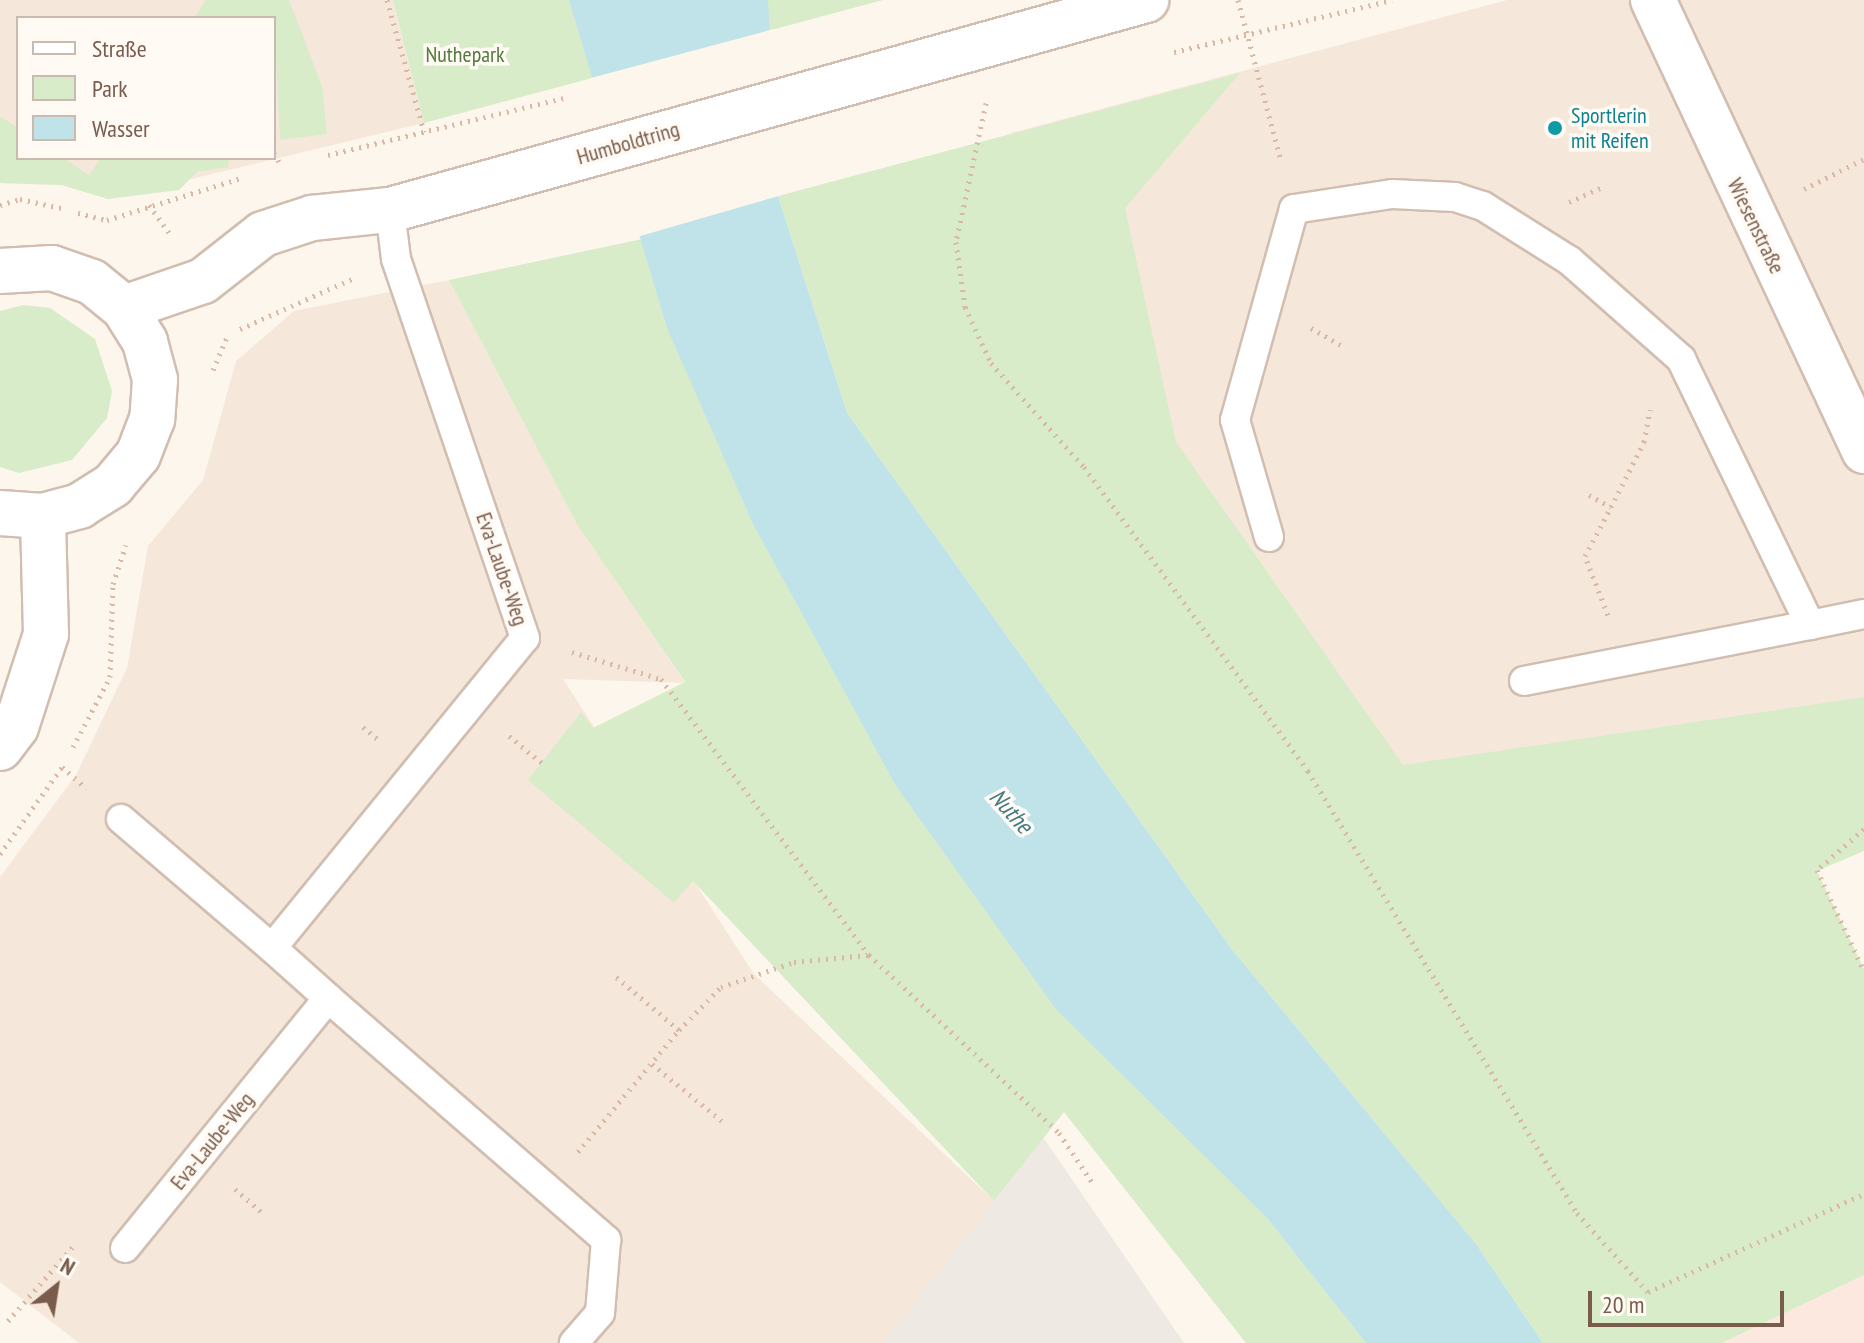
<!DOCTYPE html>
<meta charset="utf-8">
<style>
body{margin:0}
#map{position:relative;width:1864px;height:1343px;overflow:hidden;background:#fdf6ec;font-family:"PT Sans Narrow",sans-serif}
div>[style]{position:absolute}
[style*='--x']{left:calc(var(--x)*1px);top:calc(var(--y)*1px);width:calc(var(--w)*1px);rotate:calc(var(--a)*1deg)}
.residential>*{inset:0;background:#f5e8da}
.commercial>*{inset:0;background:#fde8e0}
.industrial>*{inset:0;background:#efe9e4}
.green>*{inset:0;background:#d8ecc9}
.water>*{inset:0;background:#bfe3e8}
.pier>*{inset:0;background:#fdf6ec}
.path>*{height:5px;margin-top:-2.5px;transform-origin:0;background:repeating-linear-gradient(90deg,#d9b8a5 0 2px,transparent 0 8px)}
.roads{filter:drop-shadow(2px 0 #d1beb0) drop-shadow(-2px 0 #d1beb0) drop-shadow(0 2px #d1beb0) drop-shadow(0 -2px #d1beb0)}
.lane>*{height:28px;margin:-14px;padding:0 14px;transform-origin:14px;border-radius:14px;background:#fff}
.street>*{height:44px;margin:-22px;padding:0 22px;transform-origin:22px;border-radius:22px;background:#fff}
.secondary>*{height:44px;margin:-22px;padding:0 22px;transform-origin:22px;border-radius:22px;background:#fff}
.dots>*{width:22px;height:22px;translate:-50% -50%;box-sizing:border-box;border:4px solid #fffaf3;border-radius:50%}
span{translate:-50% -50%;white-space:nowrap;text-align:center;line-height:1.15;-webkit-text-stroke:7px #fffaf3;paint-order:stroke}
.park-label{font-size:22px;color:#537a41}
.culture-label{font-size:22px;color:#0d838f}
.left{translate:0 -50%;text-align:left}
.street-label{font-size:22px;color:#7a5c4d}
.water-label{font-size:24px;color:#437c86;font-style:italic}
.legend{position:absolute;left:16px;top:16px;width:260px;height:144px;box-sizing:border-box;background:#fffaf3;border:2px solid #cabbb1;margin:0;padding:10px 14px;list-style:none;font-size:24px;color:#7a5c4d}
.legend li{display:flex;align-items:center;gap:16px;height:40px}
.legend b{width:40px;border:2px solid #cabbb1}
.north{position:absolute;left:16px;top:1247px;width:80px;height:80px;-webkit-text-stroke:6px #fffaf3;paint-order:stroke;rotate:30deg;font-size:22px;font-weight:700;line-height:32px;text-align:center;color:#7a5c4d}
.north::after{content:'';display:block;margin:auto;width:28px;height:36px;background:#7a5c4d;clip-path:polygon(50% 0,100% 100%,50% 72%,0 100%)}
.scale{position:absolute;left:1588px;top:1291px;width:196px;height:36px;box-sizing:border-box;border:4px solid #7a5c4d;border-top:0;padding-left:10px;font-size:24px;line-height:28px;white-space:nowrap;color:#7a5c4d;-webkit-text-stroke:6px #fffaf3;paint-order:stroke}
</style>
<div id="map">
<div class="residential">
<div style="clip-path:polygon(evenodd,0 0,393px 0,424px 123px,108px 199px,62px 185px,0 183px,0 0,18px 18px,274px 18px,274px 158px,18px 158px,18px 18px)"></div>
<div style="clip-path:polygon(1507px 0,1864px 0,1864px 727px,1358px 815px,1011px 133px)"></div>
<div style="clip-path:polygon(449px 280px,574px 517px,685px 683px,563px 679px,754px 974px,994px 1201px,883px 1343px,79px 1343px,0 1282px,0 877px,76px 775px,127px 668px,148px 546px,203px 480px,236px 361px,294px 311px)"></div>
</div>
<div class="commercial">
<div style="clip-path:polygon(1864px 1275px,1864px 1343px,1722px 1343px)"></div>
</div>
<div class="industrial">
<div style="clip-path:polygon(1043px 1137px,1184px 1343px,883px 1343px,994px 1201px)"></div>
</div>
<div class="green">
<div style="clip-path:polygon(206px 0,289px 0,322px 86px,327px 134px,280px 140px,274px 18px,194px 18px)"></div>
<div style="clip-path:polygon(393px 0,883px 0,424px 123px)"></div>
<div style="clip-path:polygon(1240px 73px,1125px 208px,1176px 442px,1403px 765px,1864px 697px,1864px 851px,1817px 871px,1864px 969px,1864px 1275px,1722px 1343px,1543px 1343px,1476px 1244px,1234px 952px,847px 413px,778px 196px)"></div>
<div style="clip-path:polygon(0 116px,18px 128px,18px 158px,63px 158px,89px 175px,101px 158px,229px 158px,228px 167px,197px 172px,179px 190px,108px 199px,62px 185px,0 183px)"></div>
<div style="clip-path:polygon(642px 239px,667px 328px,1266px 1217px,1366px 1343px,1246px 1343px,1064px 1112px,994px 1201px,693px 881px,674px 903px,528px 780px,581px 712px,593px 728px,685px 682px,577px 524px,449px 280px)"></div>
<div style="clip-path:polygon(23px 305px,50px 308px,95px 339px,112px 391px,107px 418px,72px 460px,19px 473px,0 467px,0 311px)"></div>
</div>
<div class="water">
<div style="clip-path:polygon(569px 0,768px 0,778px 196px,847px 413px,1234px 952px,1476px 1244px,1543px 1343px,1366px 1343px,1266px 1217px,1056px 1009px,896px 786px,753px 524px,667px 328px)"></div>
</div>
<div class="pier">
<div style="clip-path:polygon(774px 29px,782px 195px,637px 237px,591px 78px)"></div>
</div>
<div class="path">
<div style="--x:387;--y:0;--w:137;--a:74.3"></div>
<div style="--x:1238;--y:0;--w:167;--a:75"></div>
<div style="--x:1174;--y:52;--w:224;--a:-13.4"></div>
<div style="--x:986;--y:103;--w:142;--a:102.2"></div>
<div style="--x:956;--y:242;--w:66;--a:82.1"></div>
<div style="--x:965;--y:307;--w:62;--a:65.1"></div>
<div style="--x:991;--y:363;--w:140;--a:48.2"></div>
<div style="--x:1084;--y:467;--w:378;--a:53.6"></div>
<div style="--x:1308;--y:771;--w:517;--a:58.68"></div>
<div style="--x:1577;--y:1213;--w:106;--a:48.1"></div>
<div style="--x:1648;--y:1292;--w:237;--a:-24.4"></div>
<div style="--x:274;--y:153;--w:14;--a:60"></div>
<div style="--x:328;--y:155;--w:242;--a:-13.6"></div>
<div style="--x:1804;--y:189;--w:67;--a:-26.6"></div>
<div style="--x:1569;--y:202;--w:35;--a:-24"></div>
<div style="--x:0;--y:205;--w:21;--a:-17"></div>
<div style="--x:20;--y:199;--w:42;--a:12.4"></div>
<div style="--x:149;--y:205;--w:34;--a:54"></div>
<div style="--x:78;--y:213;--w:30;--a:14"></div>
<div style="--x:107;--y:220;--w:140;--a:-17.4"></div>
<div style="--x:1311;--y:328;--w:34;--a:30"></div>
<div style="--x:240;--y:329;--w:123;--a:-24.1"></div>
<div style="--x:213;--y:370;--w:38;--a:-67"></div>
<div style="--x:1589;--y:495;--w:25;--a:29"></div>
<div style="--x:1611;--y:507;--w:73;--a:-63.1"></div>
<div style="--x:1644;--y:442;--w:33;--a:-79"></div>
<div style="--x:1608;--y:615;--w:63;--a:-111.3"></div>
<div style="--x:1585;--y:556;--w:55;--a:-62"></div>
<div style="--x:572;--y:652;--w:93;--a:16.9"></div>
<div style="--x:661;--y:679;--w:346;--a:53"></div>
<div style="--x:869;--y:955;--w:260;--a:43.1"></div>
<div style="--x:1059;--y:1133;--w:63;--a:56.1"></div>
<div style="--x:363;--y:727;--w:21;--a:39"></div>
<div style="--x:509;--y:736;--w:43;--a:39.3"></div>
<div style="--x:73;--y:747;--w:79;--a:-62.1"></div>
<div style="--x:110;--y:677;--w:93;--a:-88.2"></div>
<div style="--x:113;--y:584;--w:41;--a:-71.6"></div>
<div style="--x:62;--y:767;--w:32;--a:41"></div>
<div style="--x:1864;--y:829;--w:62;--a:138.9"></div>
<div style="--x:1817;--y:870;--w:111;--a:65"></div>
<div style="--x:0;--y:854;--w:107;--a:-54.5"></div>
<div style="--x:679;--y:1030;--w:60;--a:-45.7"></div>
<div style="--x:721;--y:987;--w:77;--a:-18.9"></div>
<div style="--x:794;--y:962;--w:74;--a:-5.4"></div>
<div style="--x:652;--y:1064;--w:90;--a:39.2"></div>
<div style="--x:578;--y:1152;--w:158;--a:-50.4"></div>
<div style="--x:679;--y:1030;--w:84;--a:-139.8"></div>
<div style="--x:235;--y:1189;--w:35;--a:41"></div>
<div style="--x:8;--y:1321;--w:103;--a:-48.9"></div>
</div>
<div class="roads">
<div class="lane">
<div style="--x:1269;--y:537;--w:122;--a:-106.2"></div>
<div style="--x:1235;--y:420;--w:219;--a:-74.4"></div>
<div style="--x:1294;--y:209;--w:99;--a:-8.7"></div>
<div style="--x:1392;--y:194;--w:63;--a:2.7"></div>
<div style="--x:1455;--y:197;--w:29;--a:18"></div>
<div style="--x:1483;--y:206;--w:103;--a:32.3"></div>
<div style="--x:1570;--y:261;--w:148;--a:41.4"></div>
<div style="--x:1681;--y:359;--w:296;--a:64.1"></div>
<div style="--x:1810;--y:625;--w:55;--a:-11.5"></div>
<div style="--x:1524;--y:681;--w:291;--a:-11.1"></div>
<div style="--x:121;--y:819;--w:199;--a:40.5"></div>
<div style="--x:328;--y:998;--w:369;--a:41"></div>
<div style="--x:606;--y:1240;--w:73;--a:94.7"></div>
<div style="--x:600;--y:1313;--w:40;--a:131"></div>
<div style="--x:125;--y:1248;--w:322;--a:-50.9"></div>
<div style="--x:328;--y:998;--w:75;--a:-138.2"></div>
<div style="--x:272;--y:948;--w:400;--a:-50.8"></div>
<div style="--x:525;--y:638;--w:400;--a:-108.8"></div>
<div style="--x:396;--y:259;--w:49;--a:-97"></div>
</div>
<div class="street">
<div style="--x:1653;--y:0;--w:498;--a:64.9"></div>
<div style="--x:124;--y:308;--w:83;--a:-18.9"></div>
<div style="--x:203;--y:281;--w:76;--a:-38.1"></div>
<div style="--x:263;--y:234;--w:52;--a:-18.1"></div>
<div style="--x:312;--y:218;--w:78;--a:-5.9"></div>
<div style="--x:390;--y:210;--w:785;--a:-15.52"></div>
</div>
<div class="secondary">
<div style="--x:0;--y:271;--w:52;--a:-3.3"></div>
<div style="--x:52;--y:268;--w:42;--a:19.3"></div>
<div style="--x:92;--y:282;--w:41;--a:39.1"></div>
<div style="--x:124;--y:308;--w:40;--a:58"></div>
<div style="--x:145;--y:342;--w:39;--a:75"></div>
<div style="--x:155;--y:380;--w:39;--a:94"></div>
<div style="--x:152;--y:419;--w:39;--a:111"></div>
<div style="--x:138;--y:455;--w:39;--a:130"></div>
<div style="--x:113;--y:485;--w:39;--a:148"></div>
<div style="--x:80;--y:506;--w:38;--a:165"></div>
<div style="--x:43;--y:516;--w:43;--a:-176"></div>
<div style="--x:0;--y:748;--w:26;--a:-53"></div>
<div style="--x:16;--y:727;--w:98;--a:-72.1"></div>
<div style="--x:46;--y:634;--w:118;--a:-91.5"></div>
</div>
</div>
<div class="dots">
<div style="left:1555px;top:128px;background:#0f9aa8"></div>
</div>
<div class="park-label">
<span style="left:465px;top:55px">Nuthepark</span>
</div>
<div class="culture-label">
<span class="left" style="left:1571px;top:128px">Sportlerin<br>mit Reifen</span>
</div>
<div class="street-label">
<span style="left:628px;top:143px;rotate:-16deg">Humboldtring</span>
<span style="left:1756px;top:226px;rotate:64deg">Wiesenstraße</span>
<span style="left:502px;top:569px;rotate:71deg">Eva-Laube-Weg</span>
<span style="left:212px;top:1141px;rotate:-51deg">Eva-Laube-Weg</span>
</div>
<div class="water-label">
<span style="left:1011px;top:811px;rotate:48deg">Nuthe</span>
</div>
<ul class="legend">
<li><b style="height:10px;background:#fff"></b>Straße</li>
<li><b style="height:22px;background:#d8ecc9"></b>Park</li>
<li><b style="height:22px;background:#bfe3e8"></b>Wasser</li>
</ul>
<div class="north">N</div>
<div class="scale">20 m</div>
</div>
